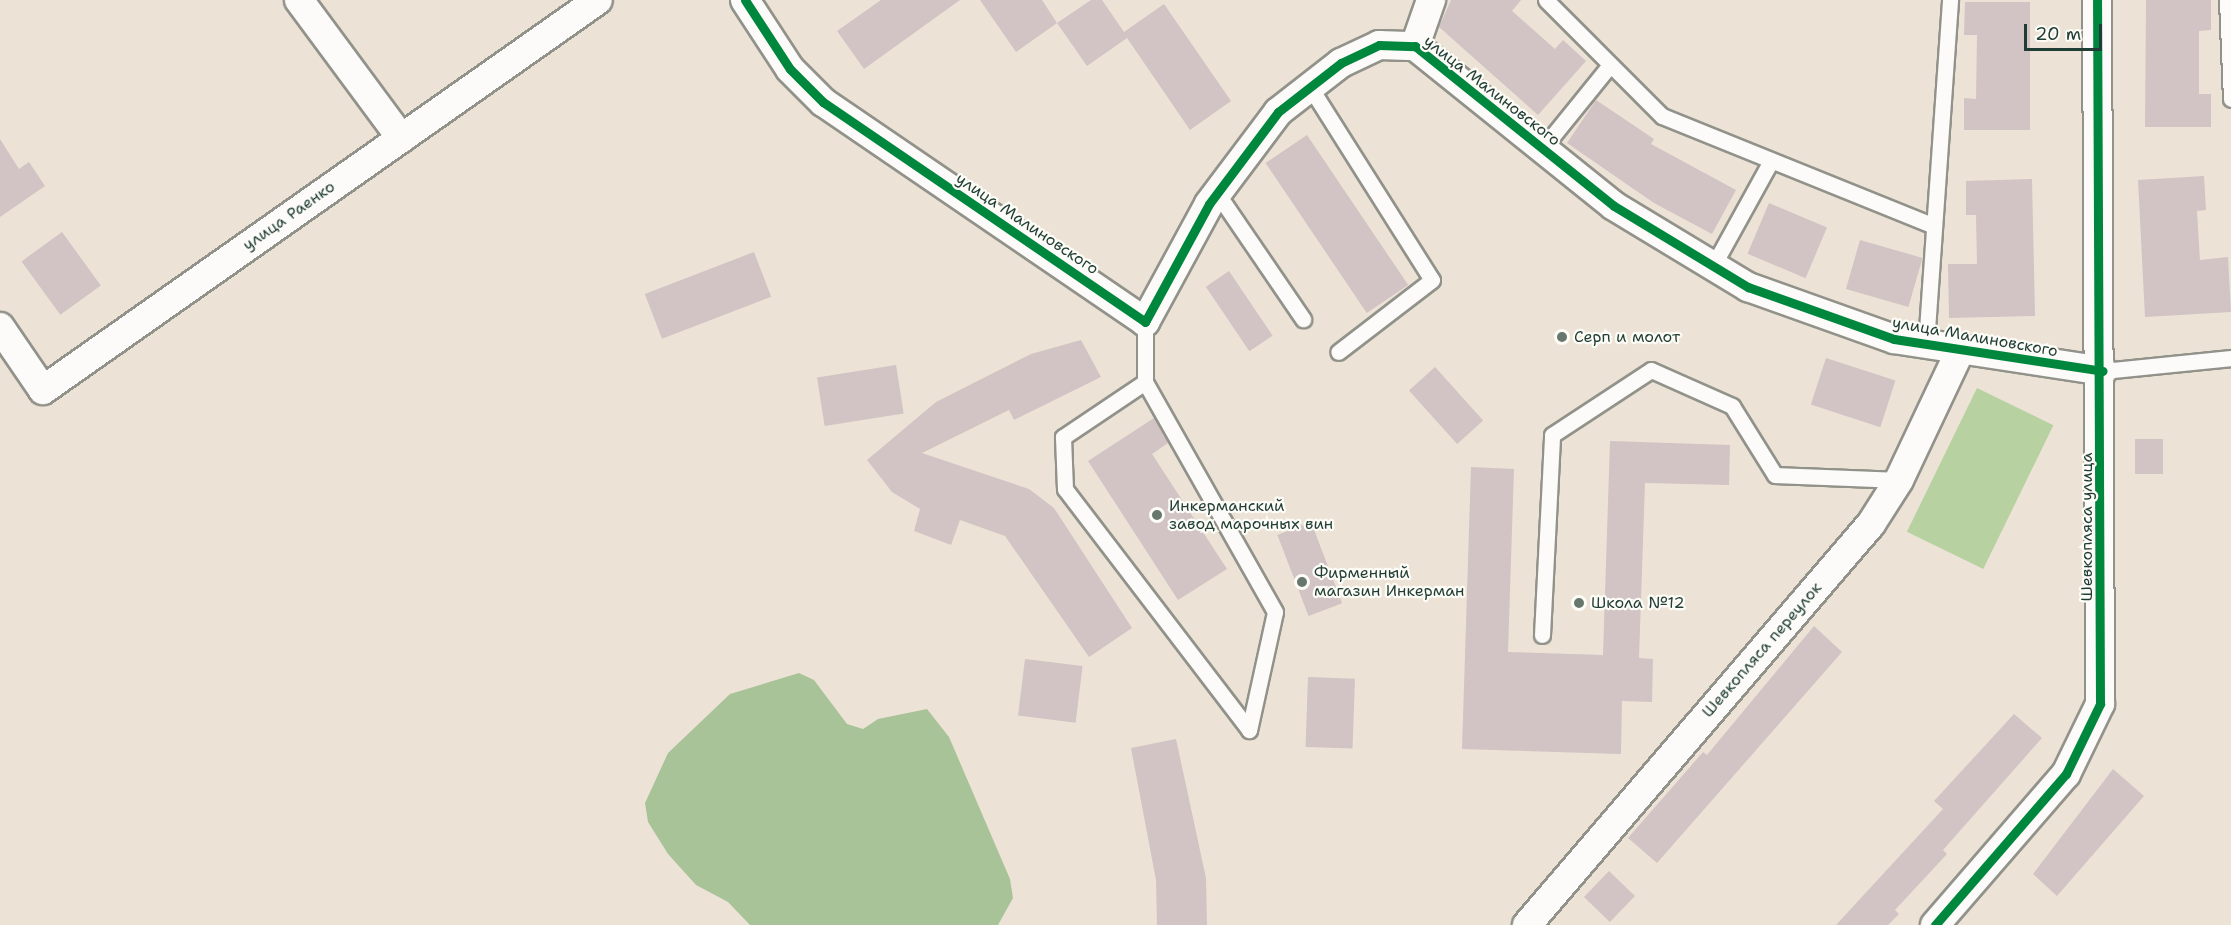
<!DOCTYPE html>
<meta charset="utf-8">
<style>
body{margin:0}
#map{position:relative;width:2231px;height:925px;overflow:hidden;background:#ece3d6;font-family:"Shantell Sans",sans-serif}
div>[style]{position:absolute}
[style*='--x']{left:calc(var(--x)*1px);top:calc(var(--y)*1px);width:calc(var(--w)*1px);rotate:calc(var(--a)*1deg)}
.green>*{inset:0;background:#b8d1a1;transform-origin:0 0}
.forest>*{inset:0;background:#a9c398}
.building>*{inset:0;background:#d2c3c4;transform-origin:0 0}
.roads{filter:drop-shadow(2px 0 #91928a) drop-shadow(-2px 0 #91928a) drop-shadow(0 2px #91928a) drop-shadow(0 -2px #91928a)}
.lane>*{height:15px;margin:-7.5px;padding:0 7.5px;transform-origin:7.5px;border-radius:7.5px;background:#fcfbf9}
.street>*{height:28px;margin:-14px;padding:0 14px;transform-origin:14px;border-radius:14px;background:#fcfbf9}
.cycleway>*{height:9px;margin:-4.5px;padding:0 4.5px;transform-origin:4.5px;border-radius:4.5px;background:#00873e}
.dots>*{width:16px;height:16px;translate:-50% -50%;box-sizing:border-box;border:3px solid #fdfcf7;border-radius:50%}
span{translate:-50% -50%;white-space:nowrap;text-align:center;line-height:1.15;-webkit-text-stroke:4.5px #fdfcf7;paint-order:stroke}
.street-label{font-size:16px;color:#1f3d34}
.poi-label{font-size:16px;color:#1f3d34}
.left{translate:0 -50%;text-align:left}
.scale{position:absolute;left:2024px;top:24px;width:78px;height:27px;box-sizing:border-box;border:3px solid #1f3d34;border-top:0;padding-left:8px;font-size:18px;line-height:21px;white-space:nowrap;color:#1f3d34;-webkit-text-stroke:4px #fdfcf7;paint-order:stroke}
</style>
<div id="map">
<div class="green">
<div style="left:1977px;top:388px;width:85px;height:160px;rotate:26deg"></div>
</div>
<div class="forest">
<div style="clip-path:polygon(799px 673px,814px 680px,847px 724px,863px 729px,878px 719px,927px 709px,949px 737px,1010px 879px,1013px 898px,998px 925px,750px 925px,728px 902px,696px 885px,668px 854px,648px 822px,645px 803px,668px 753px,730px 694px)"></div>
</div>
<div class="building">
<div style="clip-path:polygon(881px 0,960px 0,864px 69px,837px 31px)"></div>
<div style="clip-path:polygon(980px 0,1042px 0,1057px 23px,1016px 52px)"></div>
<div style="clip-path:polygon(1091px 0,1102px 0,1124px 32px,1164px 4px,1231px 101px,1190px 130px,1127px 38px,1087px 66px,1057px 23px)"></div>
<div style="clip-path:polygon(1451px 0,1521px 0,1512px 11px,1555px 49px,1563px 40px,1586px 61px,1538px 115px,1439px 27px)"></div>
<div style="clip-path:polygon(2146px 0,2211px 0,2211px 30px,2199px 31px,2199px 94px,2211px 94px,2211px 127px,2145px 127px)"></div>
<div style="clip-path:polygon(1965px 2px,2030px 2px,2030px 130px,1964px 130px,1964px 98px,1976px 99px,1977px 35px,1964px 35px)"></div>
<div style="clip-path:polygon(1596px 100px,1654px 139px,1651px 144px,1736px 190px,1712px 234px,1654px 203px,1567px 143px)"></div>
<div style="left:1307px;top:135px;width:181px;height:50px;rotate:56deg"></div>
<div style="clip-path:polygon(0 139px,19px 169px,29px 162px,45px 186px,0 217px)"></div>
<div style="clip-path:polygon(2204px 176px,2206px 210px,2197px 211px,2200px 260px,2228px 257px,2231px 312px,2145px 317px,2138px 180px)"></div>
<div style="clip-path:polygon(2032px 179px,2035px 316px,1949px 318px,1948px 264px,1977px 264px,1976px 215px,1966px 215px,1966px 181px)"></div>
<div style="left:1769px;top:203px;width:63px;height:55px;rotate:23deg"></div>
<div style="left:62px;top:232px;width:66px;height:50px;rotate:54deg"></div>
<div style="left:1860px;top:240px;width:65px;height:51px;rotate:16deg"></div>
<div style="left:754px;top:252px;width:48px;height:117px;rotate:69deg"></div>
<div style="left:1229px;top:271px;width:78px;height:28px;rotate:56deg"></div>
<div style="clip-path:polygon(1081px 340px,1101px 377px,1014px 420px,1009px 410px,922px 453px,1029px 489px,1054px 508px,1132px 628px,1089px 657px,1005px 536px,960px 520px,951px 545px,914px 531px,920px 509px,892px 492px,867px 460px,936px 402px,1031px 354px)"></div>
<div style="left:1826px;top:358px;width:73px;height:49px;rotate:18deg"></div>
<div style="left:896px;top:365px;width:49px;height:80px;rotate:81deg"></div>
<div style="left:1435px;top:367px;width:72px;height:35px;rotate:48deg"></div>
<div style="clip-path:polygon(1154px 418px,1168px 443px,1152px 454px,1227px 569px,1178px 600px,1088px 461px)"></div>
<div style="left:2135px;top:439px;width:28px;height:35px"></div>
<div style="clip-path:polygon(1610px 441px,1730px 445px,1729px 485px,1645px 483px,1639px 658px,1653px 659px,1652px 702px,1622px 701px,1621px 754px,1462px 749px,1471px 467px,1514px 469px,1508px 652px,1603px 655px)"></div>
<div style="left:1311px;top:522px;width:87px;height:36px;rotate:69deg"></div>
<div style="clip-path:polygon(1814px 626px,1842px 652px,1657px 863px,1628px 838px,1703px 752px,1707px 755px)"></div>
<div style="left:1025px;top:659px;width:58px;height:57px;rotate:7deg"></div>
<div style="left:1308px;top:677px;width:47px;height:70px;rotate:2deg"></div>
<div style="clip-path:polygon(2014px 714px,2042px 738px,1943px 850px,1947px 854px,1895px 910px,1899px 914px,1888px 925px,1836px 925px,1943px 809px,1934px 801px)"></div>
<div style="clip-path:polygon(1176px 739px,1206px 878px,1207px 925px,1157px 925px,1156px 880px,1131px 748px)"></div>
<div style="clip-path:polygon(2113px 769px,2144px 796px,2057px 896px,2033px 874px)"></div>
<div style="left:1609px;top:871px;width:36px;height:36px;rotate:44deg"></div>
</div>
<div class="roads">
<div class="lane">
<div style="--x:1546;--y:0;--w:164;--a:45"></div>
<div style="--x:1662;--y:116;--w:293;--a:22"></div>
<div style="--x:2227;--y:0;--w:99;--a:87.7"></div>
<div style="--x:1310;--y:87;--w:228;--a:57.7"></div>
<div style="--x:1432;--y:280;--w:118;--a:142.5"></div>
<div style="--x:1542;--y:149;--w:108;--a:-51"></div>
<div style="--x:1217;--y:193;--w:153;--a:55.7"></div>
<div style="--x:1713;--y:266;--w:120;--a:-61.1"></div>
<div style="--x:1145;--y:322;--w:60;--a:90"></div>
<div style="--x:1145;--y:382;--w:99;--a:146.1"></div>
<div style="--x:1063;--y:437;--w:52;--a:87.8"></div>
<div style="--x:1065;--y:489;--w:303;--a:52.6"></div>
<div style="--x:1926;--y:344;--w:345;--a:-86"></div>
<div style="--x:2103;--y:371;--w:129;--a:-5.8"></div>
<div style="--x:1145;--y:382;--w:264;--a:60.5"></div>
<div style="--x:1275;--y:612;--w:121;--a:102.4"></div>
<div style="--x:1542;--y:635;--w:200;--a:-87.1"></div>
<div style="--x:1552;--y:435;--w:118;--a:-33.3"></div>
<div style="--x:1651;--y:370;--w:89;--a:24"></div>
<div style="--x:1732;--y:406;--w:81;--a:58.1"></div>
<div style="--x:1775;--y:475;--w:124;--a:2.3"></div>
</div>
<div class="street">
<div style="--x:299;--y:0;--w:172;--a:53.5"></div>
<div style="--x:745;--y:0;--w:82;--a:56.9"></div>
<div style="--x:790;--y:69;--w:47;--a:45"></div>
<div style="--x:823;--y:102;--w:390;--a:34.3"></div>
<div style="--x:1145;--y:322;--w:134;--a:-61.5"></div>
<div style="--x:1209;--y:204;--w:115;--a:-53.1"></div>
<div style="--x:1278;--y:112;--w:80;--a:-37.9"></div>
<div style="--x:1341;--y:63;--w:42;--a:-25.3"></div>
<div style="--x:1379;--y:45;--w:36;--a:2"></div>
<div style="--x:1415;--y:46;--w:255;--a:38.8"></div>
<div style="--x:1614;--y:206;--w:157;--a:31.2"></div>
<div style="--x:1748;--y:287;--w:155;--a:19.6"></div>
<div style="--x:1894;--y:339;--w:211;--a:8.7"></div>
<div style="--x:1415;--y:46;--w:49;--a:-70.8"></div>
<div style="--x:0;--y:327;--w:76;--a:55.7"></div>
<div style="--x:43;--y:390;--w:678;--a:-35.1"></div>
<div style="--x:1527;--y:925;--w:528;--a:-49.38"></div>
<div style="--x:1871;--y:524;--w:52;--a:-57.5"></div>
<div style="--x:1899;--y:480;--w:143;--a:-64.7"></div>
<div style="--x:1935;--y:925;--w:200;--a:-49.1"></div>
<div style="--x:2066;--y:774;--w:78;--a:-64.1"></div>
<div style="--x:2100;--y:704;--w:704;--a:-90.24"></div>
</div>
</div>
<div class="cycleway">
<div style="--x:745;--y:0;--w:82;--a:56.9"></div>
<div style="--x:790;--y:69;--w:47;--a:45"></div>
<div style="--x:823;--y:102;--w:390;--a:34.3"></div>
<div style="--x:1145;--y:322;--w:134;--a:-61.5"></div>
<div style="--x:1209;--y:204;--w:115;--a:-53.1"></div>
<div style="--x:1278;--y:112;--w:80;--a:-37.9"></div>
<div style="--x:1341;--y:63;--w:42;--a:-25.3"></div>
<div style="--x:1379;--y:45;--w:36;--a:2"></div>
<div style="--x:1415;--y:46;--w:255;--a:38.8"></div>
<div style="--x:1614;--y:206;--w:157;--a:31.2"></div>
<div style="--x:1748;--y:287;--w:155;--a:19.6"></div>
<div style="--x:1894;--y:339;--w:211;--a:8.7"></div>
<div style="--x:1935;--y:925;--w:200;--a:-49.1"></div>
<div style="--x:2066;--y:774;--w:78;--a:-64.1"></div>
<div style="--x:2100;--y:704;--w:704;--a:-90.24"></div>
</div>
<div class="dots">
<div style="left:1562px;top:337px;background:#67776d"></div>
<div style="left:1157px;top:515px;background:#67776d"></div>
<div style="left:1302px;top:582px;background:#67776d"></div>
<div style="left:1579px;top:603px;background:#67776d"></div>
</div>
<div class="street-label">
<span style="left:1492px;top:91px;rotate:38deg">улица Малиновского</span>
<span style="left:289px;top:216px;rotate:-35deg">улица Раенко</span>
<span style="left:1027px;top:224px;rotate:34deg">улица Малиновского</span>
<span style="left:1975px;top:337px;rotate:10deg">улица Малиновского</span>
<span style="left:2087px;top:527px;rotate:-90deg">Шевкопляса улица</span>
<span style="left:1762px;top:650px;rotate:-49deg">Шевкопляса переулок</span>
</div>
<div class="poi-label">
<span class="left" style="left:1574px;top:337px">Серп и молот</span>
<span class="left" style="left:1169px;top:515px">Инкерманский<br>завод марочных вин</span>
<span class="left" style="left:1314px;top:582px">Фирменный<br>магазин Инкерман</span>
<span class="left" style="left:1591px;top:603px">Школа №12</span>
</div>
<div class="scale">20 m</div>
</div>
